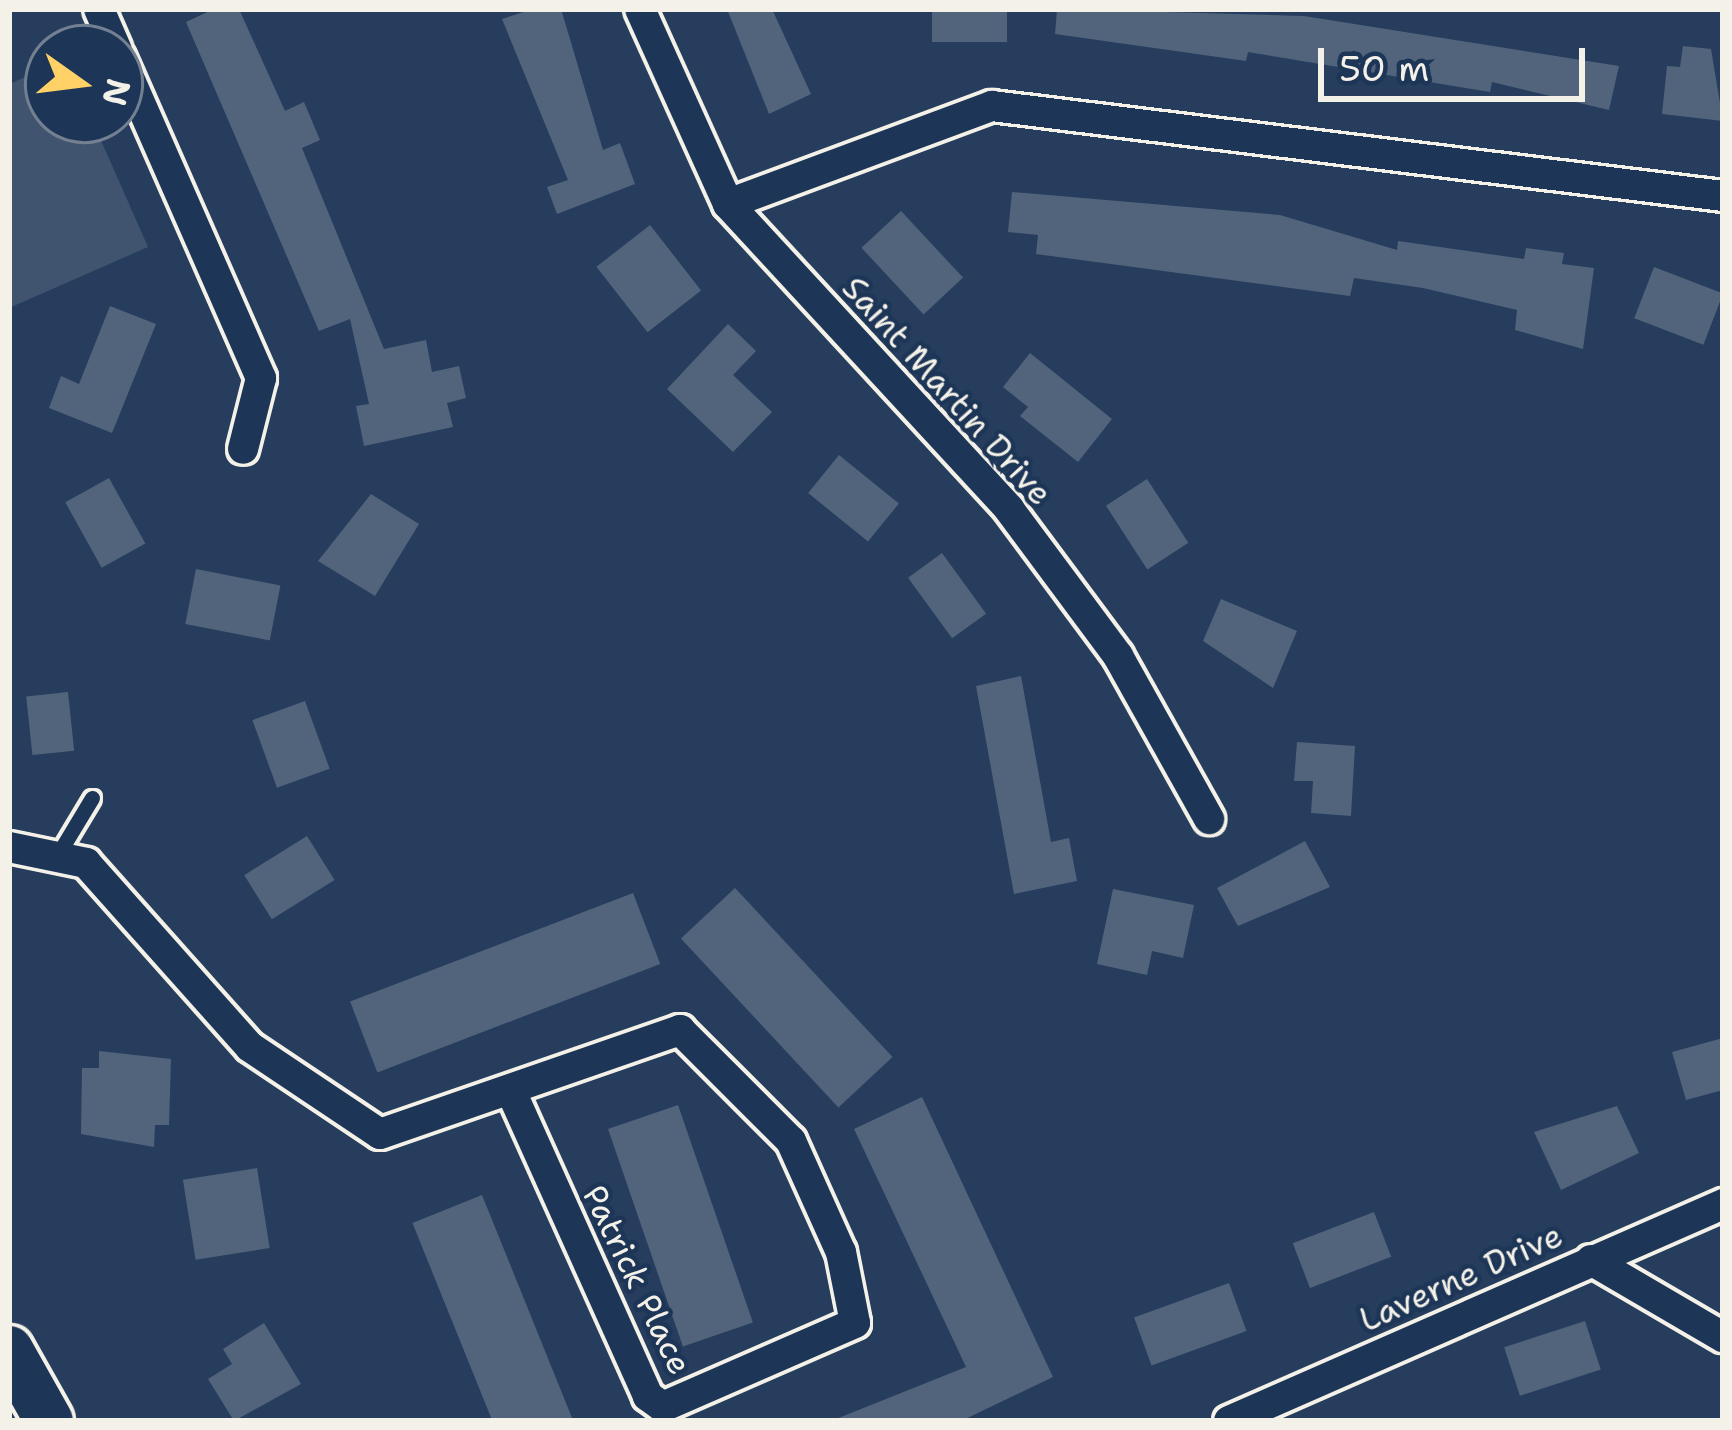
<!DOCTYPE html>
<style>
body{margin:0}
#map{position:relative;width:1732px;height:1430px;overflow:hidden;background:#263d5d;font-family:"Shantell Sans",sans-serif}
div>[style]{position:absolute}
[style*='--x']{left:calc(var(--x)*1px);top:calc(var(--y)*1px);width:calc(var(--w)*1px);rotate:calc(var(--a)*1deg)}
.green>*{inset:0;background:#40546f}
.building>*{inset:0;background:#52647b;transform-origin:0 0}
.roads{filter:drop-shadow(3px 0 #f4f1e8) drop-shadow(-3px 0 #f4f1e8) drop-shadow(0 3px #f4f1e8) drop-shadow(0 -3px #f4f1e8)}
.service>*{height:15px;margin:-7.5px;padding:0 7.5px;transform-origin:7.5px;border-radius:7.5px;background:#1d3557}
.minor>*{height:30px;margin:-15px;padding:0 15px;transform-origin:15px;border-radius:15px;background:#1d3557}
.primary>*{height:48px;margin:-24px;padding:0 24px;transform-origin:24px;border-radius:24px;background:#1d3557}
span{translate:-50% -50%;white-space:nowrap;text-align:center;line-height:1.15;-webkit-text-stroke:9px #1d3557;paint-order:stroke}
.street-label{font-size:33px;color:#f4f1e8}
.frame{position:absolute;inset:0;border:12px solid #f4f1e8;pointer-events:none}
.north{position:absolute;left:24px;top:24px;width:120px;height:120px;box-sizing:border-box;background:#1d3557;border:3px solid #738091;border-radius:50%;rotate:104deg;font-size:33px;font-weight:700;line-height:48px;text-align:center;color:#f4f1e8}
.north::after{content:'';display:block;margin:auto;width:42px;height:54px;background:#ffd166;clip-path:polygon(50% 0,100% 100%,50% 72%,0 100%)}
.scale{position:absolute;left:1318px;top:48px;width:267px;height:54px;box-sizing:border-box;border:6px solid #f4f1e8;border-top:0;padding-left:15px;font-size:36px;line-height:42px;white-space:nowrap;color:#f4f1e8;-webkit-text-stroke:9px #1d3557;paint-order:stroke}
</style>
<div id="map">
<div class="green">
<div style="clip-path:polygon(48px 67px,48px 120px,92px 120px,148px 247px,9px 308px,9px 84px)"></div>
</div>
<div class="building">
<div style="clip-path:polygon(214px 9px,239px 9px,285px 111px,304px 102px,320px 140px,302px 148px,384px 349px,426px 340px,432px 372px,459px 366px,466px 398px,447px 403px,453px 427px,364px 446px,356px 406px,369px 404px,350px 319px,319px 331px,186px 22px)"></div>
<div style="clip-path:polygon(533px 9px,561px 9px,603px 150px,620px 143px,635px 184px,557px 214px,547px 187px,568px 180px,502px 19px)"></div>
<div style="clip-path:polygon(727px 9px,772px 9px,811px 94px,769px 114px)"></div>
<div style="left:932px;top:9px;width:75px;height:33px"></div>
<div style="clip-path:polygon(1057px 9px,1304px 16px,1619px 66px,1609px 110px,1492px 82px,1490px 92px,1248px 52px,1246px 61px,1055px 34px)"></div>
<div style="clip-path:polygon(1683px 46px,1711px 49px,1723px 121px,1662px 114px,1667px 66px,1680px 67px)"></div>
<div style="clip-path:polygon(1012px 192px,1280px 215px,1397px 250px,1398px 241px,1524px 259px,1526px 248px,1564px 253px,1562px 264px,1594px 268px,1583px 349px,1515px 330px,1517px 310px,1423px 288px,1354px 278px,1350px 296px,1036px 254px,1038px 235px,1008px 232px)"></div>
<div style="left:901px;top:211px;width:91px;height:54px;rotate:47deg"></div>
<div style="left:650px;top:225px;width:83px;height:68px;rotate:52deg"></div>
<div style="left:1654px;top:267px;width:74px;height:55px;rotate:21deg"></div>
<div style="clip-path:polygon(110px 306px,156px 324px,112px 433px,49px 408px,61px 376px,79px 384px)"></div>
<div style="clip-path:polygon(728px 324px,756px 351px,733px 375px,772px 412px,733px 452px,667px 389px)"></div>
<div style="clip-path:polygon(1030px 353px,1112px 419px,1078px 462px,1020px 416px,1028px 407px,1003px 387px)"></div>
<div style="left:839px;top:455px;width:77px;height:49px;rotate:39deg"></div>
<div style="left:109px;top:478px;width:75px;height:50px;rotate:61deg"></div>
<div style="left:1147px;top:479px;width:76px;height:49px;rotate:57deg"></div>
<div style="clip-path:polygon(371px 494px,419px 524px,375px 596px,318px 561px)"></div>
<div style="left:942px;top:553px;width:75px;height:42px;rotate:54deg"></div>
<div style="left:196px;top:569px;width:86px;height:56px;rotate:11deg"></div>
<div style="clip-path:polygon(1221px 599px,1297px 631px,1273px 688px,1203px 641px)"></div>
<div style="clip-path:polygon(1021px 676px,1051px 842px,1069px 838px,1077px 881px,1014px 894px,976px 686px)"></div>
<div style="left:68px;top:692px;width:59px;height:42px;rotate:84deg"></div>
<div style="left:305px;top:701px;width:72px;height:56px;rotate:70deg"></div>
<div style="clip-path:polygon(1297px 742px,1355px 746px,1351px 816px,1311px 813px,1313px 781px,1294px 781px)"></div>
<div style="left:307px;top:836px;width:52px;height:74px;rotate:58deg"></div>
<div style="clip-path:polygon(1305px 841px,1330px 887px,1238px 926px,1217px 888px)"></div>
<div style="left:735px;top:888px;width:231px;height:74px;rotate:47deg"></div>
<div style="clip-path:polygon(1113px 889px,1194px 905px,1183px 958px,1152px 951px,1147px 975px,1097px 964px)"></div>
<div style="left:633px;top:893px;width:76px;height:303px;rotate:69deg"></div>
<div style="clip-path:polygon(1723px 1038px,1723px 1090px,1686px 1100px,1672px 1052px)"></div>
<div style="clip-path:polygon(99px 1051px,171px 1059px,169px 1125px,155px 1125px,154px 1147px,81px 1134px,82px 1068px,99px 1068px)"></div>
<div style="clip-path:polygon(922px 1097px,1053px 1377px,961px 1421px,831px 1421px,966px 1367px,854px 1129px)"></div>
<div style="left:678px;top:1105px;width:230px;height:74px;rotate:71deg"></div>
<div style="clip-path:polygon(1617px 1106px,1639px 1153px,1561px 1190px,1534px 1132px)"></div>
<div style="left:257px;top:1168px;width:81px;height:75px;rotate:81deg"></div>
<div style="left:482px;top:1195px;width:244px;height:75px;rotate:68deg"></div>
<div style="left:1374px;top:1212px;width:48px;height:87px;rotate:69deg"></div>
<div style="left:1229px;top:1283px;width:51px;height:101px;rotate:70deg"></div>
<div style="left:1585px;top:1321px;width:51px;height:85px;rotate:72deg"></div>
<div style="clip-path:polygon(264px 1323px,301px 1384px,234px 1421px,208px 1379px,232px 1364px,223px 1349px)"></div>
</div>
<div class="roads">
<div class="service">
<div style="--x:60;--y:851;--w:62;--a:-58.9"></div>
</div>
<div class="minor">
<div style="--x:99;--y:9;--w:43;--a:66.4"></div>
<div style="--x:640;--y:9;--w:214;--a:65.7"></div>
<div style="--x:728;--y:204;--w:415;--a:47.3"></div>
<div style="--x:1009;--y:509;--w:183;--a:53.4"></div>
<div style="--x:1118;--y:656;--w:187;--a:60.8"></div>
<div style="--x:120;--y:57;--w:351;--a:66.3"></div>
<div style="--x:261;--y:378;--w:73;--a:104.2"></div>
<div style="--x:728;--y:204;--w:282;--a:-20.4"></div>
<div style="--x:992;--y:106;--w:737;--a:7.02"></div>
<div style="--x:9;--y:847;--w:79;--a:11.7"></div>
<div style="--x:86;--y:863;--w:246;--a:48.3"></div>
<div style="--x:250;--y:1047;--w:156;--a:33.8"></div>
<div style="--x:380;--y:1134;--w:318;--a:-19.1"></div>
<div style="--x:680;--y:1030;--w:157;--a:45"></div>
<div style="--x:791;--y:1141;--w:122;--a:65.8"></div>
<div style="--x:841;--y:1252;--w:72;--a:78.8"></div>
<div style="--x:855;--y:1323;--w:210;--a:156.4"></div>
<div style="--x:663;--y:1407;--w:19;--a:-144"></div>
<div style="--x:648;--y:1396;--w:334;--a:-114.2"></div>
<div style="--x:1591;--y:1260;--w:153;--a:30.3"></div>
<div style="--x:1229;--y:1421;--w:540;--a:-23.71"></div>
</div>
<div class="primary">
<div style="--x:9;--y:1350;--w:81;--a:60.6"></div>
</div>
</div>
<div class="street-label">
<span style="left:947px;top:391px;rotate:48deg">Saint Martin Drive</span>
<span style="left:1461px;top:1278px;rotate:-24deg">Laverne Drive</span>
<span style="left:637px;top:1280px;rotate:64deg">Patrick Place</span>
</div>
<div class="frame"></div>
<div class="north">N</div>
<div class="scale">50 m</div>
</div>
